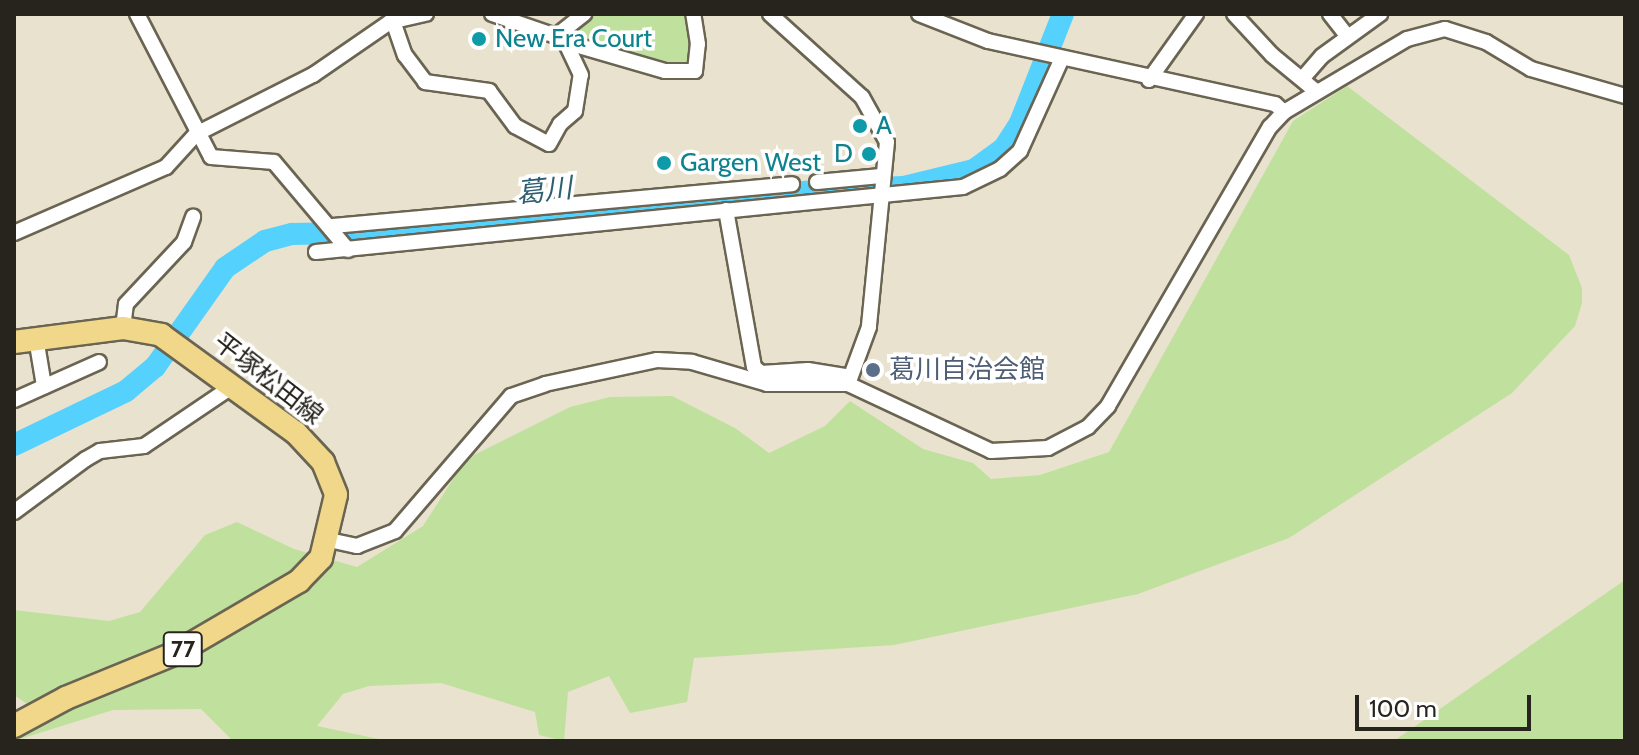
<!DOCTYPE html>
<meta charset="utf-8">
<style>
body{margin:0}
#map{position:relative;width:1639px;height:755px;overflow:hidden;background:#e9e2ce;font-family:Cabin,"Noto Sans JP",sans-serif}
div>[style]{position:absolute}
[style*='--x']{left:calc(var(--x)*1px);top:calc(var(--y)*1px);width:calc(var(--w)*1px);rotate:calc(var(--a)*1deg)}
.green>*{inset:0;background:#c0e19d}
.river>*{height:22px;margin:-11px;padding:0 11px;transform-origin:11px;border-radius:11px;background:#55d1fe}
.roads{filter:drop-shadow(2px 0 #6a6452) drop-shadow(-2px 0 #6a6452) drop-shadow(0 2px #6a6452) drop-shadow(0 -2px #6a6452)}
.street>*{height:14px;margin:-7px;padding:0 7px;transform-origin:7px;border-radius:7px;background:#fff}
.primary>*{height:22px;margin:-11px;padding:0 11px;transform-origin:11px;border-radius:11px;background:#f0d789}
.dots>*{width:22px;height:22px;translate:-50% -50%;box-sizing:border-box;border:4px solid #fff;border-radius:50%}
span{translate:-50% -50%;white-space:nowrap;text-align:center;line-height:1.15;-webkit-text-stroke:7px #fff;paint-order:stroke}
.shield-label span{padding:2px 6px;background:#fff;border:2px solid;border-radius:6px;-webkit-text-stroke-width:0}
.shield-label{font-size:24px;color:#27241d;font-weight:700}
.culture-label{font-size:26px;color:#0d838f}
.left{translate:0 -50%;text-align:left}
.right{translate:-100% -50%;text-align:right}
.service-label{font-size:26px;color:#4e5e75}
.street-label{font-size:26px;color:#27241d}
.water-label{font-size:28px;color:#2d5f72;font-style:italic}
.frame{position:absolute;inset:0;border:16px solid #27241d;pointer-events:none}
.scale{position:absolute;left:1355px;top:695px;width:176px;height:36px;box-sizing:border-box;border:4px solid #27241d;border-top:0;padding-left:10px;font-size:24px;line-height:28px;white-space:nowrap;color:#27241d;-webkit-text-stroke:6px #fff;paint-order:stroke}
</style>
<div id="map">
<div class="green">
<div style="clip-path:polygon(590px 14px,686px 14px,691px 19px,692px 64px,666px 64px,572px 37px)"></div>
<div style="clip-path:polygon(1347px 86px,1569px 255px,1582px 288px,1582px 303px,1575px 326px,1512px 393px,1289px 538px,1138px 594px,894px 645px,694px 658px,687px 702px,630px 713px,609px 676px,568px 692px,564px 741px,539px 735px,535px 712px,441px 683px,369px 686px,343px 694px,317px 726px,388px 741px,233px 741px,201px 709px,113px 710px,14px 741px,25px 730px,30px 706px,14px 695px,14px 610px,109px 621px,140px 612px,205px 535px,237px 522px,294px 549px,357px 567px,423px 526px,466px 459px,570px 407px,610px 397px,672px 396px,735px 428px,769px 453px,825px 426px,850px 401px,923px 449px,973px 463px,991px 479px,1040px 475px,1109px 452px,1293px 121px)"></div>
<div style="clip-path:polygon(1625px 580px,1625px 741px,1394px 741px,1557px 627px)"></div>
</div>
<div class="river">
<div style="--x:14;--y:445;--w:124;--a:-25.7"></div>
<div style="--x:126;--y:391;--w:38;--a:-40"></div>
<div style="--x:155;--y:367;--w:121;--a:-54.7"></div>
<div style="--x:225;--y:268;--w:48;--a:-34"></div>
<div style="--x:265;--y:241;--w:28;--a:-15"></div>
<div style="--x:292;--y:234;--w:158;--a:-1.1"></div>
<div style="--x:450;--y:231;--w:373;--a:-6.3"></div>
<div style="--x:821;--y:190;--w:83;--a:-2.1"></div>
<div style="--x:904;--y:187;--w:72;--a:-13.7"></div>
<div style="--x:974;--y:170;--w:37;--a:-36"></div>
<div style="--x:1004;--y:148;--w:30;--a:-57"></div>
<div style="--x:1020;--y:123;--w:117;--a:-68.5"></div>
</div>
<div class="roads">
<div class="street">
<div style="--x:137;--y:14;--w:161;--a:62.6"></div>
<div style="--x:211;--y:157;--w:63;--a:4.5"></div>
<div style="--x:274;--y:162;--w:115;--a:49.9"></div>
<div style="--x:492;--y:14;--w:68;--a:19"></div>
<div style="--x:556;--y:36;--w:36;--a:-38"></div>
<div style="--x:770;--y:14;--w:124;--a:42.1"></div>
<div style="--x:862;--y:97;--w:51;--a:60.9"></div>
<div style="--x:887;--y:142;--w:186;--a:95.6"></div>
<div style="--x:869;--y:327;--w:61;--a:110.2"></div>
<div style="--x:919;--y:14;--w:74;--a:21.4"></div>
<div style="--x:988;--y:41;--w:294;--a:12.4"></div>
<div style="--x:1275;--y:104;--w:12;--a:42"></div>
<div style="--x:1234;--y:14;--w:56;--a:47.2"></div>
<div style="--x:1272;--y:55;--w:58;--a:39.4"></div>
<div style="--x:1330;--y:14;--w:28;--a:52"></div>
<div style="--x:393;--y:21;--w:36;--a:71"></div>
<div style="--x:405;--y:55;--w:34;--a:53"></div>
<div style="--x:425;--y:82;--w:65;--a:8"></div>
<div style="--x:489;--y:91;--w:44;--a:53.4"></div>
<div style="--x:515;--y:126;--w:38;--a:28"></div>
<div style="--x:549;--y:144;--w:23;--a:-61"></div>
<div style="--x:560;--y:124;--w:20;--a:-41"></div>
<div style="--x:575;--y:111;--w:36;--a:-81"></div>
<div style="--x:581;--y:75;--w:44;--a:-115.4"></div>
<div style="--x:565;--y:42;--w:104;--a:16.2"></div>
<div style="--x:665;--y:71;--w:30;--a:0"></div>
<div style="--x:695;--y:71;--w:27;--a:-84"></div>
<div style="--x:698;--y:44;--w:30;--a:-99"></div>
<div style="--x:1302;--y:79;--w:30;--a:-49"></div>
<div style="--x:1322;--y:56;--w:72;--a:-35.9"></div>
<div style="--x:1149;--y:80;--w:81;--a:-54.5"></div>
<div style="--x:817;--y:182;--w:64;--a:-5.4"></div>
<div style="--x:726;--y:210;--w:159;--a:79.9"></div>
<div style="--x:754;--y:367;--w:9;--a:41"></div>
<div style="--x:761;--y:373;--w:47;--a:-3.7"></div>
<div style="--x:808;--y:370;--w:39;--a:9"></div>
<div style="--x:333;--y:226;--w:461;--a:-5.2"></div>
<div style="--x:14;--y:233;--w:166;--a:-23.5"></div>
<div style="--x:166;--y:167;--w:45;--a:-47.7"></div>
<div style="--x:196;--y:134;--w:131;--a:-26.8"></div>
<div style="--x:313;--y:75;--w:93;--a:-34.5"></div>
<div style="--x:390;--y:22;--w:37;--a:-13"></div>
<div style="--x:316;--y:252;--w:650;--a:-5.74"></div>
<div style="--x:963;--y:187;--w:41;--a:-25.9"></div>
<div style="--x:1000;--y:169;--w:27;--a:-42"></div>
<div style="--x:1020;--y:151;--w:102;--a:-65.7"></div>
<div style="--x:123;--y:328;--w:24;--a:-83"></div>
<div style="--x:126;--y:304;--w:85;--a:-46.9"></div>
<div style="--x:184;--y:242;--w:27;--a:-70"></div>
<div style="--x:36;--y:338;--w:49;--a:80.5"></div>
<div style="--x:14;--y:400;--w:93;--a:-24.1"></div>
<div style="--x:14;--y:512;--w:89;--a:-36.4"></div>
<div style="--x:86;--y:459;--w:16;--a:-30"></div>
<div style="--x:100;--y:451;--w:44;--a:-6.5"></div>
<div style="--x:144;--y:446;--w:107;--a:-34"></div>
<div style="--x:329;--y:540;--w:29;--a:12"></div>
<div style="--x:357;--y:546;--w:41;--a:-21.5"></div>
<div style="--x:395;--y:531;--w:178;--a:-49.3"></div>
<div style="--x:511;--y:396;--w:36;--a:-19"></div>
<div style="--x:545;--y:384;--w:115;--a:-12.1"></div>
<div style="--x:657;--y:360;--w:35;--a:3"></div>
<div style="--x:692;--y:362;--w:78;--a:16.3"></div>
<div style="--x:767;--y:384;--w:81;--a:0"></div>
<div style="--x:848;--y:384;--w:158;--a:25.1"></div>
<div style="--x:991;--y:451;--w:57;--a:-3"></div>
<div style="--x:1048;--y:448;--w:45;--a:-27.7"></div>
<div style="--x:1088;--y:427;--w:29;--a:-46"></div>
<div style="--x:1108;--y:406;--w:323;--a:-59.9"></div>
<div style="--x:1270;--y:127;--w:21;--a:-47"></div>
<div style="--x:1284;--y:112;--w:143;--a:-30.7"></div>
<div style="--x:1407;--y:39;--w:39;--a:-15"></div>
<div style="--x:1445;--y:29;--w:43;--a:17.6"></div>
<div style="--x:1486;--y:42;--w:52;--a:31"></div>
<div style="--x:1531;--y:69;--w:98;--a:16"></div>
</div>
<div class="primary">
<div style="--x:14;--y:342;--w:110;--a:-7.3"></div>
<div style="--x:123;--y:328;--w:39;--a:10"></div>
<div style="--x:161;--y:335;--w:167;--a:36"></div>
<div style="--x:296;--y:433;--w:40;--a:47"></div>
<div style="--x:323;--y:462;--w:35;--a:68"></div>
<div style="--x:336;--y:495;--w:65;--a:103.4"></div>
<div style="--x:321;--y:558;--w:32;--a:134"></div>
<div style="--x:299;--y:581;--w:143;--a:149.7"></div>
<div style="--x:176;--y:653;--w:119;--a:157.8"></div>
<div style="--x:66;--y:698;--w:59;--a:151.7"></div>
</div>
</div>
<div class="dots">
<div style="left:479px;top:39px;background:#0f9aa8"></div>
<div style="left:860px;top:126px;background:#0f9aa8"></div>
<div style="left:869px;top:154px;background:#0f9aa8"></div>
<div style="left:664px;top:163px;background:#0f9aa8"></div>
<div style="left:873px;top:370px;background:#5c6f8a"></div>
</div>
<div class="shield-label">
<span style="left:183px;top:649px">77</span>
</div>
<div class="culture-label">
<span class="left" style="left:495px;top:39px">New Era Court</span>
<span class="left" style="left:876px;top:126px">A</span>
<span class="right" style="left:853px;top:154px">D</span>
<span class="left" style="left:680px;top:163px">Gargen West</span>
</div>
<div class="service-label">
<span class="left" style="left:889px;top:370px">葛川自治会館</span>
</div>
<div class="street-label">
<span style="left:268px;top:379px;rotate:38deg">平塚松田線</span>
</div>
<div class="water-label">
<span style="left:544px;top:190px;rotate:-6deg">葛川</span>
</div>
<div class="frame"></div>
<div class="scale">100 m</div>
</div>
